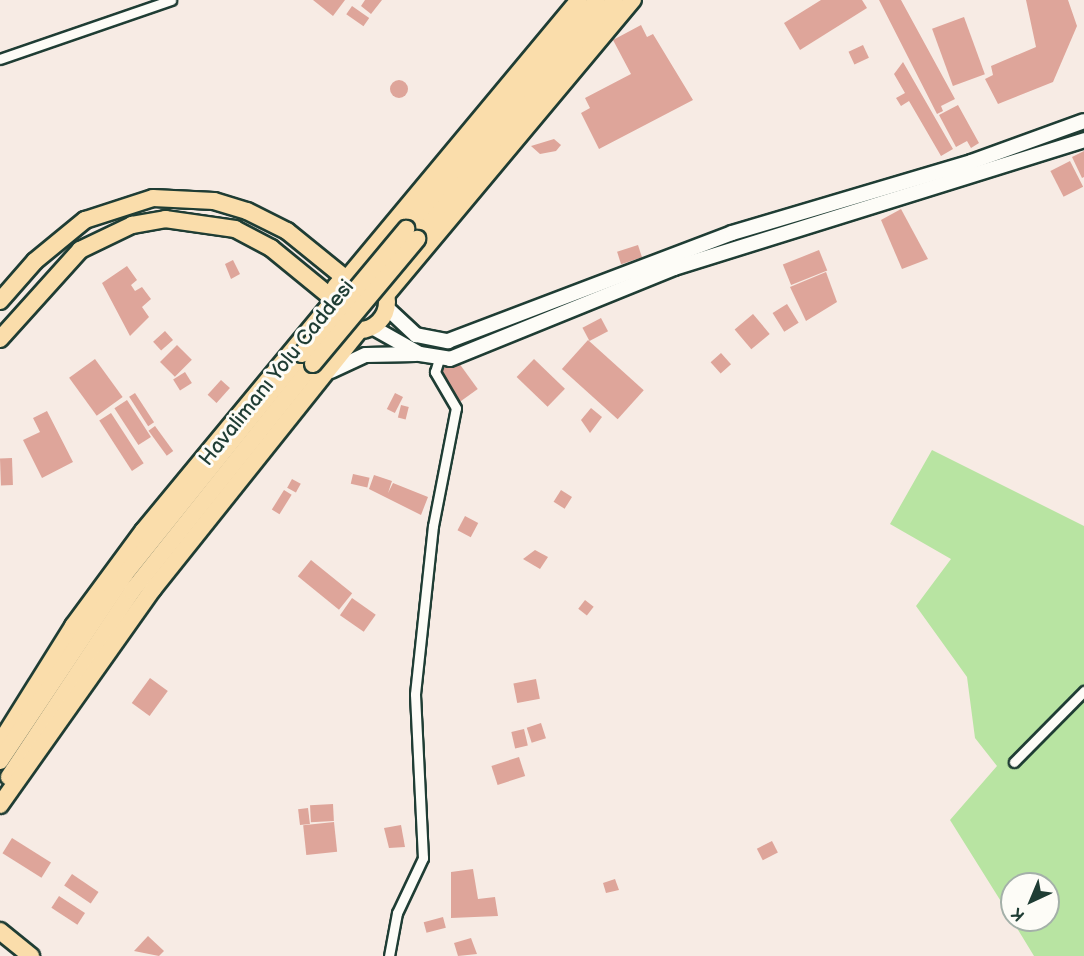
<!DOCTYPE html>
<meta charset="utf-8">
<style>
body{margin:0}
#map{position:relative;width:1084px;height:956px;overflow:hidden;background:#f7ebe4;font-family:"Balsamiq Sans",sans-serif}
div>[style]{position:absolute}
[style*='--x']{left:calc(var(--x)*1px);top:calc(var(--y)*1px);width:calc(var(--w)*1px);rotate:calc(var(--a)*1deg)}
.green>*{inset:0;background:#b8e4a2}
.building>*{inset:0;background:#dea59a;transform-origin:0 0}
.round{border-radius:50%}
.roads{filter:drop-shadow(2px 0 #1f3d34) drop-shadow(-2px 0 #1f3d34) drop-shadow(0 2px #1f3d34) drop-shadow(0 -2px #1f3d34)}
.street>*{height:9px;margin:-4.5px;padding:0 4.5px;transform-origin:4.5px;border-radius:4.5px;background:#fdfcf7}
.secondary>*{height:14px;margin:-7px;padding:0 7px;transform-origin:7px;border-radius:7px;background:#fdfcf7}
.highway>*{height:16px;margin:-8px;padding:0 8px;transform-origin:8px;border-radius:8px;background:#faddab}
.highway>.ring{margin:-8px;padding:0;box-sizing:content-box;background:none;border:16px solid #faddab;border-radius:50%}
.bridges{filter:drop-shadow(2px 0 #1f3d34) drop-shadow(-2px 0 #1f3d34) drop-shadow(0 2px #1f3d34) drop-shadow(0 -2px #1f3d34)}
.highway-bridge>*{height:16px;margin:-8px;padding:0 8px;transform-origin:8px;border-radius:8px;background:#faddab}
span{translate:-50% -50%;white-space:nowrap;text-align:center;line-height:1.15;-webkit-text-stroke:6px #fdfcf7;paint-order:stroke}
.street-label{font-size:21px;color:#1f3d34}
.north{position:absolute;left:1000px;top:872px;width:60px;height:60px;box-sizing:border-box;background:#fdfcf7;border:2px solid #a4b0a9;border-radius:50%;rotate:224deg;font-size:16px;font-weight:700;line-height:24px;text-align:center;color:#1f3d34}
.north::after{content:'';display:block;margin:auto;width:21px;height:27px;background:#1f3d34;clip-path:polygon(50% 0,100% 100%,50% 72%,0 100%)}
</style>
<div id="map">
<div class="green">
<div style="clip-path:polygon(932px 450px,1084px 526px,1084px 956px,1034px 956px,1012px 920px,1048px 920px,1048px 884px,1012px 884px,1012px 919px,950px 820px,997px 766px,975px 738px,967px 677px,916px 606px,951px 559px,890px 524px)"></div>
</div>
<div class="building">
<div style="clip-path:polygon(313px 0,345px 0,333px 16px)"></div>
<div style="clip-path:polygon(365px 0,382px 0,371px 14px,361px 6px)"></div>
<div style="clip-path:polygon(821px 0,862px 0,867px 8px,800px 50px,784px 23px)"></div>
<div style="clip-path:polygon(879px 0,901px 0,955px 99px,941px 106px,943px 111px,937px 114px)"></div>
<div style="clip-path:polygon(1026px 0,1068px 0,1077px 26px,1053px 82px,998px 104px,985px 79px,993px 75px,991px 66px,1036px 47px)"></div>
<div style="left:352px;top:6px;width:21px;height:10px;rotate:35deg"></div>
<div style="left:964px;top:17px;width:61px;height:34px;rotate:70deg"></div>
<div style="clip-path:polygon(641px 25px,647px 37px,653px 34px,693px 100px,599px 149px,581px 113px,590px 108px,585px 98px,631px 74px,613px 40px)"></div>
<div style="left:863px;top:45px;width:14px;height:16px;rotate:65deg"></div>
<div style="clip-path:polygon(903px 62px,953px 149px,941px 156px,909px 101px,901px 106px,896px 98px,905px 93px,894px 74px)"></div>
<div class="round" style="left:390px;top:80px;width:18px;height:18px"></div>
<div style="clip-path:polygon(958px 105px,979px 143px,971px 148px,967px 141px,956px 147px,939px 115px)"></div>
<div style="clip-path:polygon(554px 139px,561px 145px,556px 151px,540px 154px,531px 146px)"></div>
<div style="clip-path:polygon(1084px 151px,1084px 177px,1082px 178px,1072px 157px)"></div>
<div style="left:1070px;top:161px;width:29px;height:22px;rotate:63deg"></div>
<div style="clip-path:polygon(901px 209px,928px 259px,902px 269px,881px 220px)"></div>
<div style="left:638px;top:245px;width:13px;height:22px;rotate:72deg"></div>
<div style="left:819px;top:250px;width:22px;height:39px;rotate:68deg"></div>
<div style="clip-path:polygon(233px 260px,240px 274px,231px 279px,225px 264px)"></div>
<div style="clip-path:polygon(127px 266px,137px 280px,131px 285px,135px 291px,142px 287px,151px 299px,142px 307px,149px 317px,130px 336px,102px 283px)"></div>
<div style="clip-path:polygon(826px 272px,837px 302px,806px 321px,790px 287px)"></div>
<div style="left:787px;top:304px;width:22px;height:17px;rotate:58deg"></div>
<div style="left:753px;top:314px;width:26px;height:24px;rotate:50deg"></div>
<div style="left:601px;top:318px;width:15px;height:21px;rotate:62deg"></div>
<div style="left:165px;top:331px;width:12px;height:16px;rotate:48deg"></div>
<div style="left:588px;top:340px;width:75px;height:39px;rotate:42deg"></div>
<div style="left:177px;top:345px;width:21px;height:24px;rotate:45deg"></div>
<div style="left:721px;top:353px;width:15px;height:14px;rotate:48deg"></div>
<div style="left:95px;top:359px;width:47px;height:32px;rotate:54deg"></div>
<div style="left:456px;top:359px;width:37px;height:22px;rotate:54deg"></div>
<div style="left:534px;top:359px;width:43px;height:25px;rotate:44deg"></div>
<div style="left:185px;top:372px;width:13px;height:14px;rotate:58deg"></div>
<div style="left:221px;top:380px;width:12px;height:20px;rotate:42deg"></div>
<div style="left:135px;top:393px;width:35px;height:7px;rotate:57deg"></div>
<div style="left:395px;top:393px;width:9px;height:18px;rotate:27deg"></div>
<div style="left:127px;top:400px;width:44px;height:15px;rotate:57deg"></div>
<div style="left:401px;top:405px;width:8px;height:13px;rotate:14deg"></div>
<div style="clip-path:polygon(591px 408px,602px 417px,590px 433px,581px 420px)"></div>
<div style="clip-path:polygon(47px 411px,73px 462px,42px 478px,23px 440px,40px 432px,33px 418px)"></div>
<div style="left:111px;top:413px;width:60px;height:14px;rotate:57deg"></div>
<div style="left:155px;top:426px;width:31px;height:8px;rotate:54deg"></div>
<div style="left:12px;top:458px;width:27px;height:12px;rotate:88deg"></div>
<div style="left:353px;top:474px;width:17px;height:10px;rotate:13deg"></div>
<div style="clip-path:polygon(374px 475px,392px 481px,388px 493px,393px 483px,428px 497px,421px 515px,369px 489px)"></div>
<div style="left:292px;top:479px;width:10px;height:10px;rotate:29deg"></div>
<div style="left:284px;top:490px;width:9px;height:23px;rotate:32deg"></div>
<div style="left:561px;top:490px;width:13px;height:14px;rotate:32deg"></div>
<div style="left:465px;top:516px;width:15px;height:16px;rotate:28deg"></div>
<div style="clip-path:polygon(535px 550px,548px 557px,540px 569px,523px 559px)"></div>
<div style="left:311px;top:560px;width:53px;height:21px;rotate:39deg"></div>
<div style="left:352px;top:598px;width:29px;height:21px;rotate:35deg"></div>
<div style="left:585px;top:600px;width:11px;height:11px;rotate:38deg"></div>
<div style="left:150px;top:678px;width:22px;height:31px;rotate:36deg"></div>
<div style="left:536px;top:679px;width:20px;height:23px;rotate:79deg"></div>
<div style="left:541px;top:723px;width:16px;height:15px;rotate:72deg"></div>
<div style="left:524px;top:729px;width:17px;height:13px;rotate:77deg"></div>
<div style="left:519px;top:757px;width:20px;height:29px;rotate:72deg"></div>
<div style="left:333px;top:804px;width:17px;height:23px;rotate:87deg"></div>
<div style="left:308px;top:808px;width:16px;height:10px;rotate:83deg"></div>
<div style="left:334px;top:822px;width:30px;height:31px;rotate:84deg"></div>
<div style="clip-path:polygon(401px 825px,405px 847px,389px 848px,384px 828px)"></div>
<div style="left:12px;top:838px;width:46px;height:18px;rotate:32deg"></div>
<div style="left:772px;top:841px;width:13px;height:17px;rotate:63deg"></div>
<div style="clip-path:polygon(473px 869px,478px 899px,495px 897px,498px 916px,451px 918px,451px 872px)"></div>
<div style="left:72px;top:874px;width:32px;height:14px;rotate:34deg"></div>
<div style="clip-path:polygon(615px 879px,619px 890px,606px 893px,603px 883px)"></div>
<div style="left:59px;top:896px;width:31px;height:14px;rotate:33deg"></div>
<div style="left:443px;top:917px;width:11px;height:20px;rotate:75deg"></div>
<div style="clip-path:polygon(148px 936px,164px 951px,159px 956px,134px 951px)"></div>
<div style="clip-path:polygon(471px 938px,477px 954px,458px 956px,454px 943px)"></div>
</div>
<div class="roads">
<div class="street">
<div style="--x:0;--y:59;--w:181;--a:-19"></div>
<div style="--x:1014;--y:762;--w:100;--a:-45.4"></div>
<div style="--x:389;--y:956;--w:44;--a:-79.5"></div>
<div style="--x:397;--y:913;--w:61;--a:-64.7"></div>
<div style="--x:423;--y:858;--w:164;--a:-92.8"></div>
<div style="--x:415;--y:694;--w:169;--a:-83.9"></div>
<div style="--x:433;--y:526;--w:120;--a:-79"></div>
<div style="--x:456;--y:408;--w:42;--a:-120.3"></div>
<div style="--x:435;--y:372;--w:14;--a:-73"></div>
</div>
<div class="secondary">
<div style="--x:387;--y:308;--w:40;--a:43"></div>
<div style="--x:416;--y:335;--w:33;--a:11"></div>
<div style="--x:448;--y:341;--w:304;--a:-20.8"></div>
<div style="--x:732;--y:233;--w:249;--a:-16.5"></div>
<div style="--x:971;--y:162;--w:120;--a:-19.9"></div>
<div style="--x:372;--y:327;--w:55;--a:29.4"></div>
<div style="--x:420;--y:354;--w:30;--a:9"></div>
<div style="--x:450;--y:359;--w:242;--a:-22.1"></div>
<div style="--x:674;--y:268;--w:430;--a:-17.3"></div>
<div style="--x:331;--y:371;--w:38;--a:-25"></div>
<div style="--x:366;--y:355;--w:50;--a:-1.1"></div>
</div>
<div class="highway">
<div style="--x:406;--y:229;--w:298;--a:-50.2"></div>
<div style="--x:417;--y:239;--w:310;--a:-50.4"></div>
<div class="ring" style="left:331px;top:274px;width:40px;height:40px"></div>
<div style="--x:349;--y:276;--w:359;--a:-50.2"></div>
<div style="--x:386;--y:295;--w:385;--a:-50.1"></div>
<div style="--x:0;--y:301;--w:53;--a:-48.8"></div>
<div style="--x:35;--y:261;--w:65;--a:-39.4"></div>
<div style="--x:85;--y:220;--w:71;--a:-17.9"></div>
<div style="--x:153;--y:198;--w:61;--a:2.8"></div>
<div style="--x:214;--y:201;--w:34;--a:17"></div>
<div style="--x:247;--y:211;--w:45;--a:26.6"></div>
<div style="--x:287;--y:231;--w:75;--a:39"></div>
<div style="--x:0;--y:339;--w:120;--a:-48"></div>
<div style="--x:80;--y:250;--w:58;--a:-25.7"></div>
<div style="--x:132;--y:225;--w:34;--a:-10"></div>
<div style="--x:165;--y:219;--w:71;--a:8.1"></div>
<div style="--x:235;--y:229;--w:41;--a:27.8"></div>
<div style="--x:271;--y:248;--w:79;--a:39.3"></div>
<div style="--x:0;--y:743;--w:138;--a:-58"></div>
<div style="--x:73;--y:626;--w:118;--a:-53.6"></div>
<div style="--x:143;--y:531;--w:295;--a:-50.4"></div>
<div style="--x:0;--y:761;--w:225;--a:-56.2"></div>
<div style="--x:125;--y:574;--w:282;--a:-51.2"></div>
<div style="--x:9;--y:777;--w:223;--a:-56.5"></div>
<div style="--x:132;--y:591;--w:290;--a:-51.4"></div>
<div style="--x:0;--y:805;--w:265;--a:-54.7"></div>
<div style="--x:153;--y:589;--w:332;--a:-51.4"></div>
<div style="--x:0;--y:931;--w:40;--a:39"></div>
</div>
</div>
<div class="bridges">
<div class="highway-bridge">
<div style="--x:302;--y:354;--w:163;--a:-50.2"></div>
<div style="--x:313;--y:364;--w:163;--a:-50.2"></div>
</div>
</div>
<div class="street-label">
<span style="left:277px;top:373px;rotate:-51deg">Havalimanı Yolu Caddesi</span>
</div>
<div class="north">K</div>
</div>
